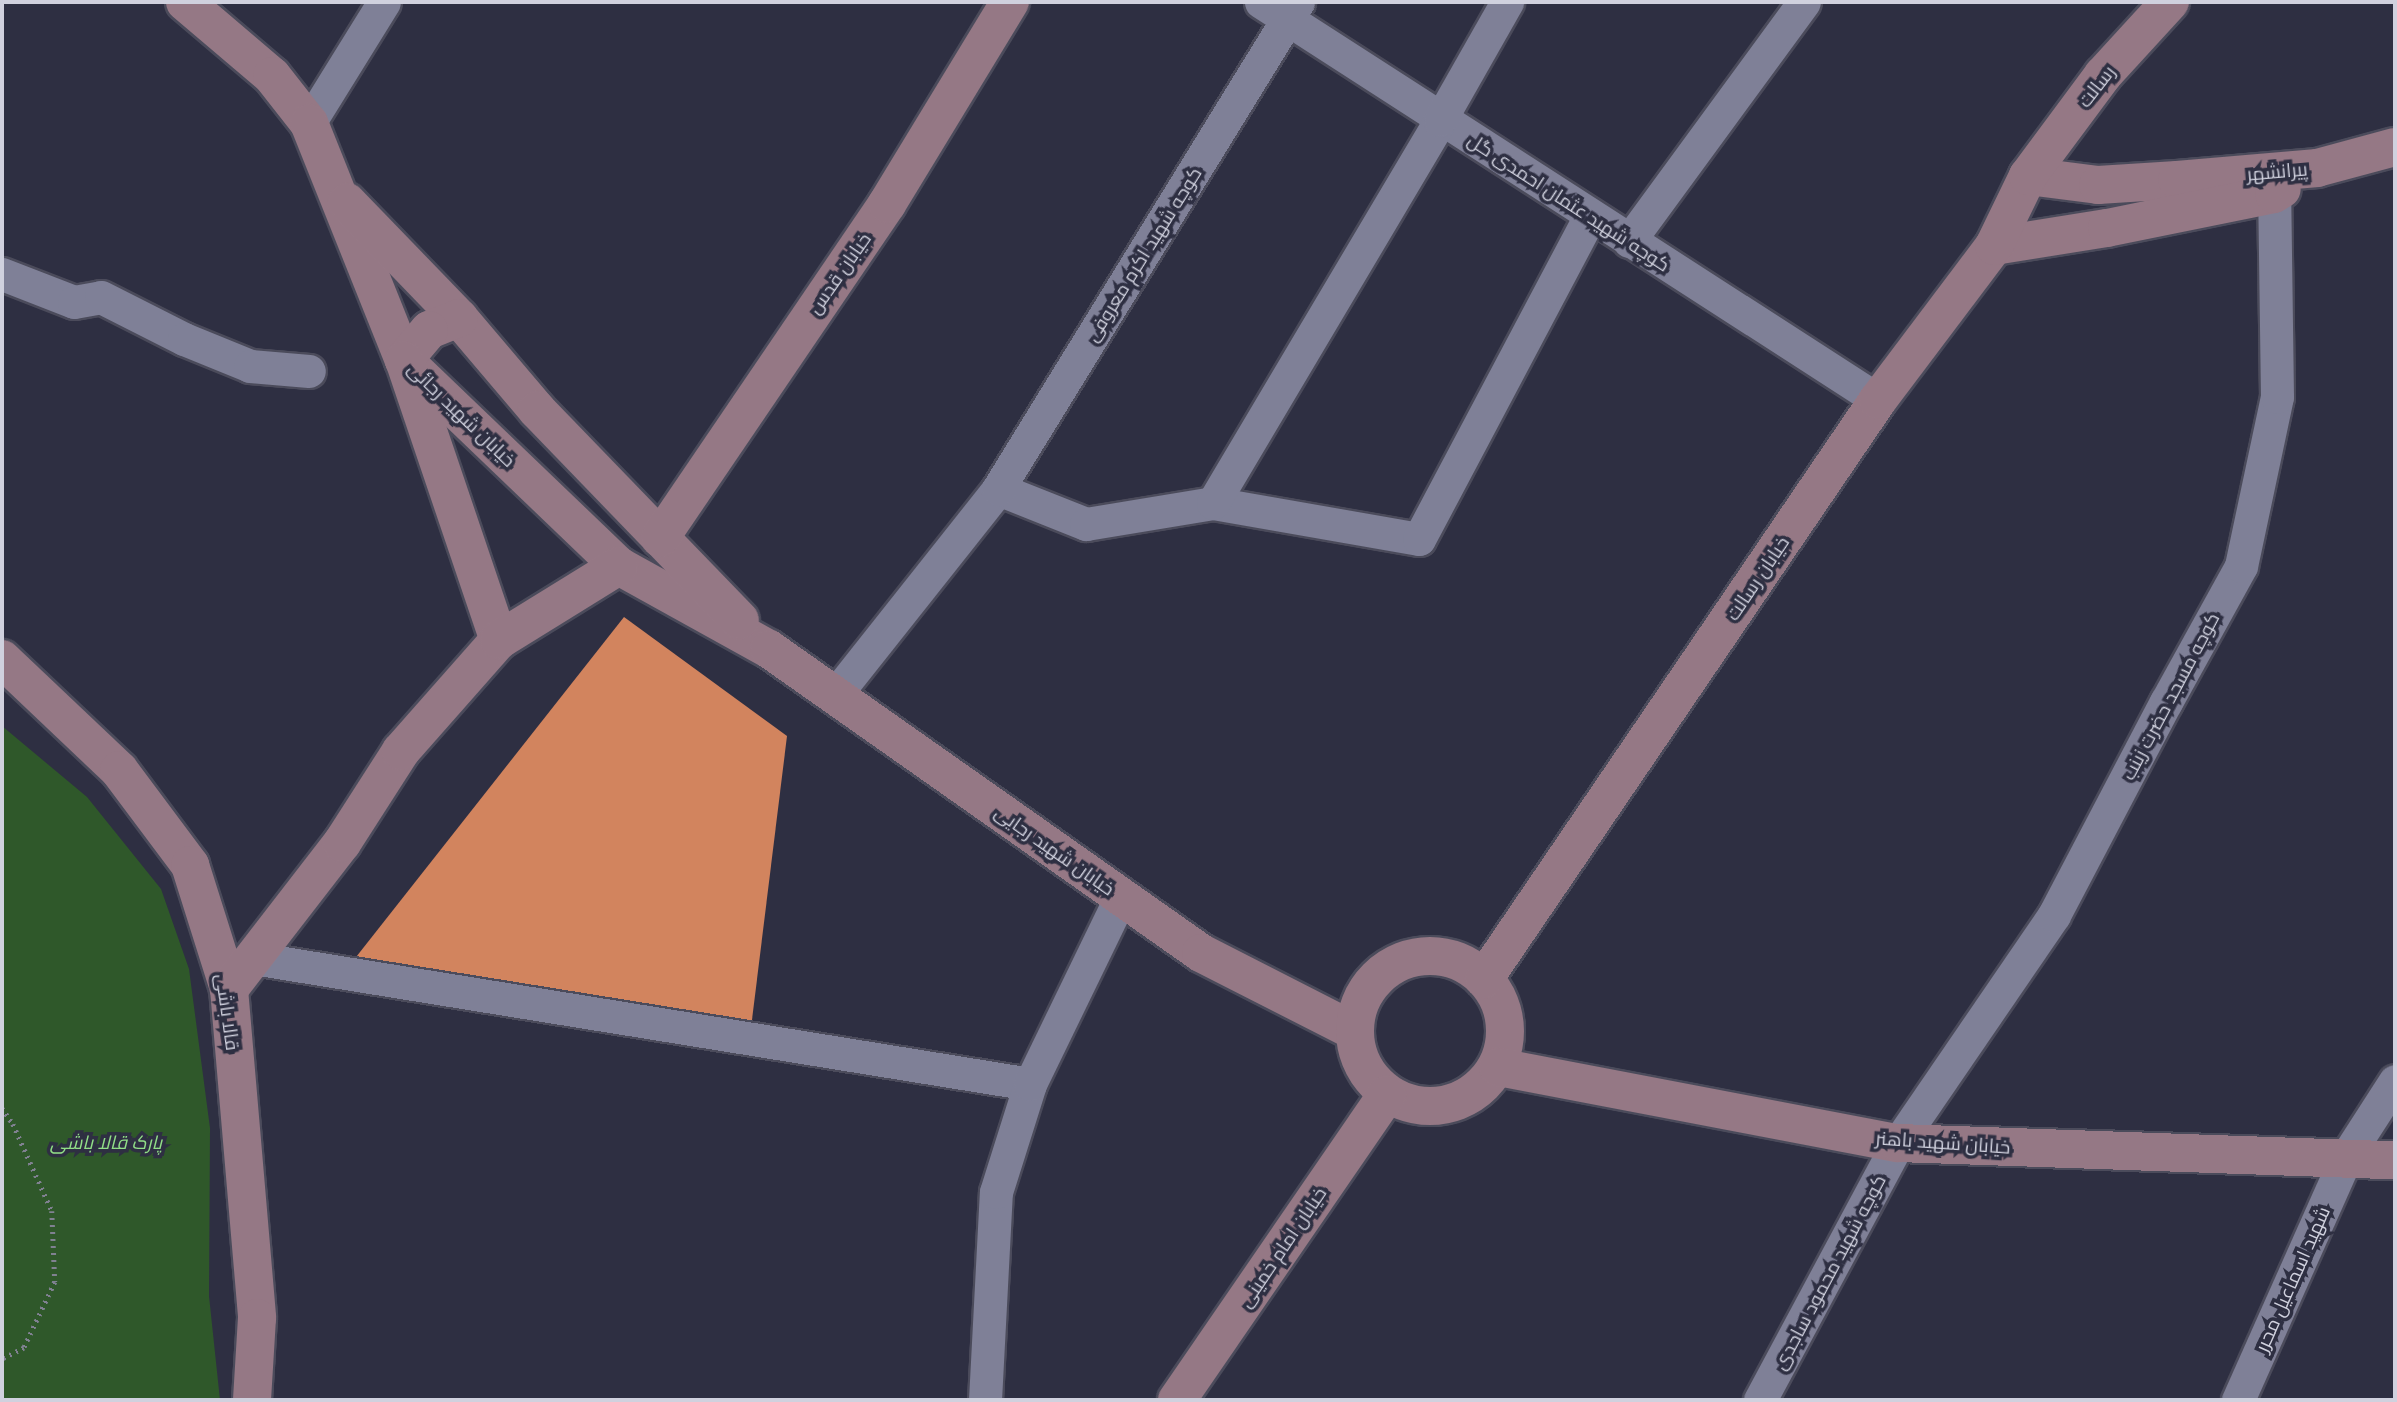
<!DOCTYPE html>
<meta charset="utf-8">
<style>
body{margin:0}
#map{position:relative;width:2397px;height:1402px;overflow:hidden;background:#2e2f42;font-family:"PT Serif",Cairo,serif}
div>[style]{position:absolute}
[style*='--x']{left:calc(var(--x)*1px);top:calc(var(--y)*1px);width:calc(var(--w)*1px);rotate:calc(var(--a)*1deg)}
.green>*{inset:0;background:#2f582a}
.building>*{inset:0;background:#d2845e}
.path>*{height:4.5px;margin-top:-2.25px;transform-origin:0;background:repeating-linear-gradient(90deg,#808191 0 2px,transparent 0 7px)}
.roads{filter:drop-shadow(2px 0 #4b4b5b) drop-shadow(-2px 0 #4b4b5b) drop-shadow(0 2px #4b4b5b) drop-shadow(0 -2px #4b4b5b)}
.street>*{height:33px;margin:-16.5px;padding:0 16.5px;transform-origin:16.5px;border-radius:16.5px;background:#7f8097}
.secondary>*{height:38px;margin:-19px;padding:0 19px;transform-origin:19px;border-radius:19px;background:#957885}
.secondary>.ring{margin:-19px;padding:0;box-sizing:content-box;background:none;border:38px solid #957885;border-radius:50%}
span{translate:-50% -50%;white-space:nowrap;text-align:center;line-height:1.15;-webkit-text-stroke:7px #2e2f42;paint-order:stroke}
.street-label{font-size:19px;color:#d0d1de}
.park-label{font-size:19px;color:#91de87;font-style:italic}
.frame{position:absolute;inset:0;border:4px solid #d0d1de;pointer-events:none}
</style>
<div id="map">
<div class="green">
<div style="clip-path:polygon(2px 726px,87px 797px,161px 889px,189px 969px,210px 1128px,209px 1296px,220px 1400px,2px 1400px)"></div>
</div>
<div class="building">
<div style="clip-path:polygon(624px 617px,787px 736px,751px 1028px,349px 966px)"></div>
</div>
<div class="path">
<div style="--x:2;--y:1108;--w:19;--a:55"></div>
<div style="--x:13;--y:1124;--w:95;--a:65.9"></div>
<div style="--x:52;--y:1211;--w:71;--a:87.6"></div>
<div style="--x:55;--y:1282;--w:73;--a:115.2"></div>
<div style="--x:24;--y:1348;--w:25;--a:153"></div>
</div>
<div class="roads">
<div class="street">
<div style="--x:1261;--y:2;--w:734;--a:32.82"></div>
<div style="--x:309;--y:123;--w:142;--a:-58.2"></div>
<div style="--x:1629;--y:241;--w:296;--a:-53.8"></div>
<div style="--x:2;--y:274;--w:77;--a:21.3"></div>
<div style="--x:74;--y:302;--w:27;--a:-10"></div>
<div style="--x:101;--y:297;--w:93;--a:26.8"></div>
<div style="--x:184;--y:339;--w:71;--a:22.2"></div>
<div style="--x:250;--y:366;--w:59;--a:4.8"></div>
<div style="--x:998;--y:489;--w:95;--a:21.7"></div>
<div style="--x:1086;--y:524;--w:129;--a:-9.4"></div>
<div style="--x:1213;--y:503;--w:209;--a:9.9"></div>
<div style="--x:1419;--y:539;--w:365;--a:-62.1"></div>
<div style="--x:1213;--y:503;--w:445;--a:-59.3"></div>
<div style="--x:1440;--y:120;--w:136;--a:-60.4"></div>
<div style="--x:835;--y:695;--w:263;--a:-51.6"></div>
<div style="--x:998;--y:489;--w:572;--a:-58.37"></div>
<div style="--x:253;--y:958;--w:787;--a:9.21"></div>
<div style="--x:985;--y:1400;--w:208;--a:-87"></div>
<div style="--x:996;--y:1192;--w:113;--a:-72.5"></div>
<div style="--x:1030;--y:1084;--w:208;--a:-64.1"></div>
<div style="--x:1760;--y:1400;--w:292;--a:-61.8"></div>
<div style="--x:1898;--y:1143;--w:276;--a:-55.6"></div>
<div style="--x:2054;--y:915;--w:241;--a:-62.3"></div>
<div style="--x:2166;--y:702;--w:155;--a:-61.1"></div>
<div style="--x:2241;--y:566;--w:173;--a:-78"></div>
<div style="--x:2277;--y:397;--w:203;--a:-90.8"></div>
<div style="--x:2238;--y:1400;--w:266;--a:-66"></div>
<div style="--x:2346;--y:1157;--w:90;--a:-57.2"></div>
</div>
<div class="secondary">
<div style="--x:185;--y:2;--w:114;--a:40.4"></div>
<div style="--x:272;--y:76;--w:60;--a:51.8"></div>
<div style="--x:309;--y:123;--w:255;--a:68.2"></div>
<div style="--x:404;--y:360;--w:298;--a:43.8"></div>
<div style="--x:619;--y:566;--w:171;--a:29"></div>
<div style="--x:769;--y:649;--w:528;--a:35.13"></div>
<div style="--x:1201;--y:953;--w:172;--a:27"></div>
<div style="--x:2028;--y:176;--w:71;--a:7.3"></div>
<div style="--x:2098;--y:185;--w:79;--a:-3.6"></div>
<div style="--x:2177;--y:180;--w:141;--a:-4.9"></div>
<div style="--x:2317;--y:168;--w:81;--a:-15.1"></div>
<div style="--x:347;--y:202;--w:161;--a:46"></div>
<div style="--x:459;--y:318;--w:121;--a:49.7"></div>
<div style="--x:537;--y:410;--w:292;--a:46"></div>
<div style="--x:1994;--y:246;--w:114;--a:-9.1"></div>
<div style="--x:2107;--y:228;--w:170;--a:-11.5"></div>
<div style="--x:2274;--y:194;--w:9;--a:-32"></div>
<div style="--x:459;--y:318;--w:32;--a:158"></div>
<div style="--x:429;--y:330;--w:39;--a:130"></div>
<div style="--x:404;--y:360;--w:296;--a:71.3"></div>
<div style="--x:660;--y:538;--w:404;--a:-55.8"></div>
<div style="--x:887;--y:204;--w:237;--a:-58.7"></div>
<div style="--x:2;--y:659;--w:161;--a:43.5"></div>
<div style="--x:119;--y:770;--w:119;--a:53.2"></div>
<div style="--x:190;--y:865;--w:130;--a:72.5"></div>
<div style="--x:229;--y:989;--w:330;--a:85.1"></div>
<div style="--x:257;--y:1318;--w:82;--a:93.5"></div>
<div class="ring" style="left:1355px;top:956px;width:112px;height:112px"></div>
<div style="--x:1484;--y:979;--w:700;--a:-55.77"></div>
<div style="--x:1878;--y:400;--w:193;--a:-53"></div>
<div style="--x:1994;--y:246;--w:78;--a:-64.1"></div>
<div style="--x:2028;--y:176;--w:126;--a:-53.4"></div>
<div style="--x:2103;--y:75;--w:99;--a:-47.5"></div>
<div style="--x:229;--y:989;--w:185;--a:-52.3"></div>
<div style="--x:342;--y:843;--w:109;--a:-57.3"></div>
<div style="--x:401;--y:751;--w:148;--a:-48.6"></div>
<div style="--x:499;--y:640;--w:141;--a:-31.7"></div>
<div style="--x:1498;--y:1067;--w:407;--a:10.8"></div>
<div style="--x:1898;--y:1143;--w:497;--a:2"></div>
<div style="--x:1177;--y:1400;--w:371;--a:-55.5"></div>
</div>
</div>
<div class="street-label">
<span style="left:2096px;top:86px;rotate:-52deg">رسالت</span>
<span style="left:2277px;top:171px;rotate:-5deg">پیرانشهر</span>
<span style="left:1569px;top:202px;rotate:33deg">کوچه شهید عثمان احمدی گل</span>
<span style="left:1143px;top:254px;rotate:-58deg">کوچه شهید اکرم معروفی</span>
<span style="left:839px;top:273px;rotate:-55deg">خیابان قدس</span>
<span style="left:462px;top:414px;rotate:44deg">خیابان شهید رجائی</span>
<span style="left:1757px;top:578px;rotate:-56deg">خیابان رسالت</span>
<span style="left:2170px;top:696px;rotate:-62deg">کوچه مسجد حضرت زینب</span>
<span style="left:1055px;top:850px;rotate:35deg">خیابان شهید رجایی</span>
<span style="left:228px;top:1012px;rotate:82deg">قالا باشی</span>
<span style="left:1943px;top:1142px;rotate:4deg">خیابان شهید باهنر</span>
<span style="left:1282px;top:1247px;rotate:-56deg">خیابان امام خمینی</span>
<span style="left:1829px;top:1272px;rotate:-62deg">کوچه شهید محمود ساجدی</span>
<span style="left:2292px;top:1279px;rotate:-66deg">شهید اسماعیل محرر</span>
</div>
<div class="park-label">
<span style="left:106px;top:1142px">پارک قالا باشی</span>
</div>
<div class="frame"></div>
</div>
